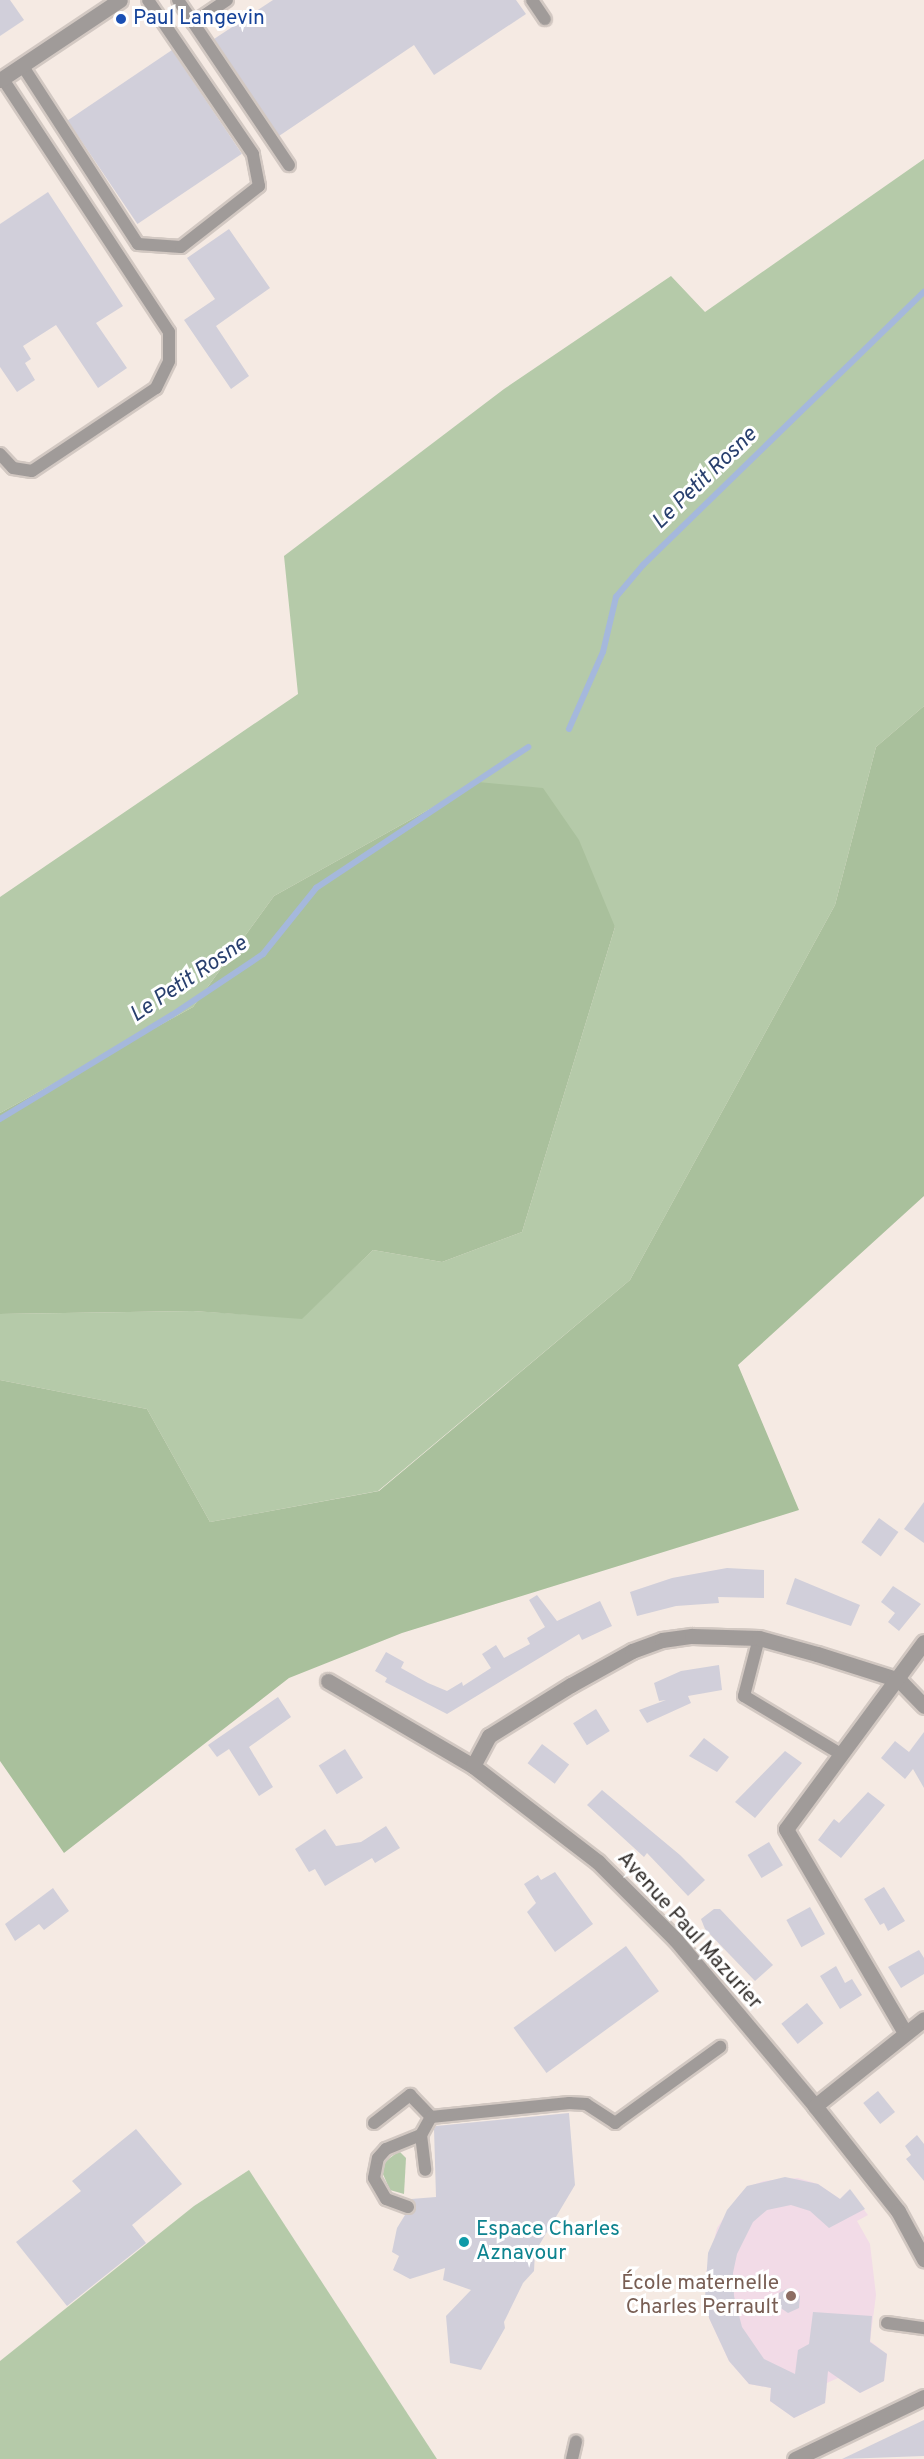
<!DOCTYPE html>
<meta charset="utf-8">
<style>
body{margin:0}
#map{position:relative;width:924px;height:2459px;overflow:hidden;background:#f5eae3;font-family:Overpass,sans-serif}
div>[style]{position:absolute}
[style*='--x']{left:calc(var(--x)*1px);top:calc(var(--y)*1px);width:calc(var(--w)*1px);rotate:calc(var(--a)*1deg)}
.education>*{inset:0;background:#f2dbe7}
.green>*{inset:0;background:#b5caa9}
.forest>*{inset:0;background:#a9c09c}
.stream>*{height:6px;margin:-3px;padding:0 3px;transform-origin:3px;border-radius:3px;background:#a5b8dc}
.building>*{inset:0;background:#d1cfda;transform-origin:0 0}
.roads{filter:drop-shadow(2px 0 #d2c8c2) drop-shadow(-2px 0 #d2c8c2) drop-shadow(0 2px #d2c8c2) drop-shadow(0 -2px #d2c8c2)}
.service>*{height:12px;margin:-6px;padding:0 6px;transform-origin:6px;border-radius:6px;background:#a09b99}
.minor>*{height:15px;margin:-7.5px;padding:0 7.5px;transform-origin:7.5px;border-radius:7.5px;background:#a09b99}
.tertiary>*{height:15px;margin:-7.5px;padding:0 7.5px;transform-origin:7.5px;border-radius:7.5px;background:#a09b99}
.dots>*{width:16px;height:16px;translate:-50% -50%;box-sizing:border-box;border:3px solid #fff;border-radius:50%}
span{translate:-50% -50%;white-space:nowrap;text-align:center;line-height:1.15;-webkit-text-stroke:6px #fff;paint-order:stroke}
.transit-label{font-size:21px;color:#164399}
.left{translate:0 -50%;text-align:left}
.street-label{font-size:21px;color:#332f2c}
.culture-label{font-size:21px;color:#0d838f}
.education-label{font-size:21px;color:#785e54}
.right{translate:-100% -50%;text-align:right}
.water-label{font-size:22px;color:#283f6e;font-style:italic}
</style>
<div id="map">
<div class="education">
<div style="clip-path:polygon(798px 2178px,818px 2184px,840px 2199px,849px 2190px,868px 2215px,857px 2221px,870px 2244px,876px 2295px,870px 2341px,887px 2354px,884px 2381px,860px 2393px,838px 2378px,827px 2383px,825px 2403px,794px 2418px,770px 2401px,771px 2388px,749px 2384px,729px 2361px,709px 2318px,705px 2277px,717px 2228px,737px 2198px,747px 2187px,764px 2181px)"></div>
</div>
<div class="green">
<div style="clip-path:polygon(924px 159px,924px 706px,876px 747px,835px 905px,630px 1280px,378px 1491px,210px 1522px,147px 1409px,0 1380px,0 1314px,193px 1311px,302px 1318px,373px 1250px,442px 1262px,522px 1232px,615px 927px,478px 782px,274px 896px,193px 1007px,0 1113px,0 897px,298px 694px,284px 556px,504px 389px,671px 276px,705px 312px)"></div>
<div style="clip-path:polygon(399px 2151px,406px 2158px,404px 2194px,390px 2190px,382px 2172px,386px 2161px)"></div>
<div style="clip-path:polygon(249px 2170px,437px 2459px,0 2459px,0 2361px,194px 2206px)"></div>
</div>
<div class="forest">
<div style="clip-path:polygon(924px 706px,924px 1196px,738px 1365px,799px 1510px,402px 1633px,289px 1678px,64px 1853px,0 1761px,0 1380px,147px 1409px,210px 1522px,379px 1491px,630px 1280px,835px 905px,876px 747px)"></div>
<div style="clip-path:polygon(478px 782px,543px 788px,579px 840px,615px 927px,522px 1232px,442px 1262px,373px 1250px,302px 1319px,193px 1311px,0 1314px,0 1113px,193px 1007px,274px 896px)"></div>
</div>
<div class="stream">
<div style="--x:569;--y:729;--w:84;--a:-66.2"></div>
<div style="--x:603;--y:652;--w:57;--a:-76.7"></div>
<div style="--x:616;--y:597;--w:42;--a:-49.8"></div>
<div style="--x:643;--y:565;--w:392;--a:-44.2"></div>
<div style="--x:0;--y:1119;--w:201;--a:-31.2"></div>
<div style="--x:172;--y:1015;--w:110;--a:-33.8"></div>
<div style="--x:263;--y:954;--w:85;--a:-51.2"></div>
<div style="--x:316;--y:888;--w:255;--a:-33.6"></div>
</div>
<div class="building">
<div style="clip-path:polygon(0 0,10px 0,24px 20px,0 36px)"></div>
<div style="clip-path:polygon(273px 0,516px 0,526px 14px,434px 75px,414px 45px,279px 136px,214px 39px)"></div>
<div style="left:172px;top:50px;width:125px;height:126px;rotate:56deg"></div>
<div style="clip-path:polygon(48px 192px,123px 306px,96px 323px,127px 368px,98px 388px,56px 325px,23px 346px,31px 359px,25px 363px,35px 380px,17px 392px,0 367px,0 224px)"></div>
<div style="clip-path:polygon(229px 229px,270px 288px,216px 326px,249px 376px,231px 389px,184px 320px,215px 299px,187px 258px)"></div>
<div style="clip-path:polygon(924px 1502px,924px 1543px,904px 1529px)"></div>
<div style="left:879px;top:1518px;width:24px;height:30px;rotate:36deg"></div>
<div style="clip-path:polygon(727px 1568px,764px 1570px,764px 1598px,718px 1597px,719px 1603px,676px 1606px,637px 1616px,630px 1592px,672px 1578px)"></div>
<div style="clip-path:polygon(795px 1578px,860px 1605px,851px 1626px,786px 1604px)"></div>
<div style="clip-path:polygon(893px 1586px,921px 1604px,899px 1631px,888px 1622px,895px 1613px,881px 1602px)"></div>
<div style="clip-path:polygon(537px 1595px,557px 1621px,600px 1601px,612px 1626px,582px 1640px,579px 1634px,447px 1714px,385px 1682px,387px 1678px,375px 1671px,386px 1652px,404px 1662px,401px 1668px,428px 1683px,447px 1691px,462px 1682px,463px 1686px,491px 1668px,482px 1654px,496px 1645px,504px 1658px,530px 1644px,527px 1638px,545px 1627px,529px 1600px)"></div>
<div style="clip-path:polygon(719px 1665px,722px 1690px,688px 1696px,691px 1703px,647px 1723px,639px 1710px,666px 1700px,659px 1701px,654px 1683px,681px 1671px)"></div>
<div style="clip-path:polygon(278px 1697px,291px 1717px,249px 1747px,273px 1787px,259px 1796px,229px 1749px,217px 1757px,208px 1745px)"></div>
<div style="left:596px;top:1709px;width:26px;height:27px;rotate:58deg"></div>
<div style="clip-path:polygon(924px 1732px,924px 1788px,913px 1769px,905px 1779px,881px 1758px,895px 1741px,909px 1752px)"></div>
<div style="clip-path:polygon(704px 1738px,729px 1757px,717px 1772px,689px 1756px)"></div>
<div style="left:542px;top:1744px;width:34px;height:24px;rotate:37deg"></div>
<div style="left:345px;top:1749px;width:34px;height:31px;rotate:58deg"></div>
<div style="clip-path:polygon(785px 1751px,802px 1763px,755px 1818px,735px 1802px)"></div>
<div style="clip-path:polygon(602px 1790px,680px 1855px,705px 1880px,688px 1896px,647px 1853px,644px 1857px,587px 1805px)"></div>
<div style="clip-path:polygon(868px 1792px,885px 1805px,841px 1858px,818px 1840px,834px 1819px,839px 1823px)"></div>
<div style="clip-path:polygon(386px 1826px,400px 1848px,375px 1863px,372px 1858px,325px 1886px,315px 1869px,309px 1872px,295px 1849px,325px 1829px,336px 1846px,361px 1842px)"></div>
<div style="left:769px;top:1842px;width:27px;height:25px;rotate:59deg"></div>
<div style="clip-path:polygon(555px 1872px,593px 1924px,555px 1952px,527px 1912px,536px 1903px,524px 1884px,538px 1875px,541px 1880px)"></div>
<div style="clip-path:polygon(884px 1887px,905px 1921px,888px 1931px,884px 1923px,880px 1925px,864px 1899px)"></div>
<div style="clip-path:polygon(53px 1888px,69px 1911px,44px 1930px,39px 1924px,15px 1941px,5px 1924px)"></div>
<div style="left:810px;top:1907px;width:31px;height:27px;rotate:61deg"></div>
<div style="clip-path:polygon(714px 1909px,720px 1909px,773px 1965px,755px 1981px,705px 1929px,701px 1919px)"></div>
<div style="left:626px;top:1946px;width:56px;height:139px;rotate:54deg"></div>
<div style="clip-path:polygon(919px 1950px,924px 1958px,924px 1974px,901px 1988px,888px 1967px)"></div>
<div style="clip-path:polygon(836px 1966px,845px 1983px,852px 1979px,862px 1995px,840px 2009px,820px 1976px)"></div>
<div style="left:807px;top:2003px;width:26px;height:33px;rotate:51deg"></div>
<div style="left:878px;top:2091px;width:27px;height:19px;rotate:51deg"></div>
<div style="clip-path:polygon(569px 2113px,575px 2185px,535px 2252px,534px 2271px,523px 2283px,504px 2322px,505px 2328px,481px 2370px,450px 2363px,446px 2316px,471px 2290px,443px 2280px,445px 2268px,410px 2279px,393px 2270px,399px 2256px,392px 2252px,397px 2228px,405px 2215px,416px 2209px,411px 2199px,436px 2197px,434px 2129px,436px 2126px)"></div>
<div style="clip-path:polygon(136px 2129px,182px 2184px,132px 2225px,146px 2243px,67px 2306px,16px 2242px,81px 2191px,72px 2181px)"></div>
<div style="clip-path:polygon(917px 2135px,924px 2144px,924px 2181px,906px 2159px,911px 2155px,905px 2146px)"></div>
<div style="clip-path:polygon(785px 2177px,818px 2184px,840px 2199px,850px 2189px,865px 2209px,829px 2228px,810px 2211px,791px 2205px,767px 2210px,753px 2222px,737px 2254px,733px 2273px,734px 2296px,742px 2327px,764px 2359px,795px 2374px,798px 2350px,809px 2344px,813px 2312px,872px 2316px,870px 2342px,887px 2354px,884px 2381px,860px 2393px,828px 2371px,825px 2403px,794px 2418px,770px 2401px,771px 2388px,749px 2384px,729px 2361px,709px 2318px,705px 2298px,708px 2253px,727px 2210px,747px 2186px)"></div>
<div style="clip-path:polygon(789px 2288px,800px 2296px,799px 2308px,788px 2313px,778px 2306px,779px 2293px)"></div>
<div style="clip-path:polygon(924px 2420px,924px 2456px,842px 2459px,886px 2438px)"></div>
</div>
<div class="roads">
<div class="service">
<div style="--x:178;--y:0;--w:199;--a:56.1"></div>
<div style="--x:532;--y:0;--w:23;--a:56"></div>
<div style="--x:193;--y:23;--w:41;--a:-34.1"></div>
<div style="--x:22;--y:65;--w:213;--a:57.1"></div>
<div style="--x:138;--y:244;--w:43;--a:4"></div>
<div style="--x:181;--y:247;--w:99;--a:-38"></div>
<div style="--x:259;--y:186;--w:33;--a:-101"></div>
<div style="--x:253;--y:154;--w:186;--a:-124.3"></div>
<div style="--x:0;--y:454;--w:19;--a:47"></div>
<div style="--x:13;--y:468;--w:19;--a:9"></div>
<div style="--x:32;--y:471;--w:149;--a:-33.8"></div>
<div style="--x:156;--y:388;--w:30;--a:-64"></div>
<div style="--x:169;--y:361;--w:29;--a:-90"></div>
<div style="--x:169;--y:332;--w:304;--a:-123.3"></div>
<div style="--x:759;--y:1638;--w:60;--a:104.5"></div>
<div style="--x:744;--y:1696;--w:114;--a:31"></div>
<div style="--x:374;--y:2123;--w:46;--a:-37.9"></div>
<div style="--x:410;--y:2095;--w:30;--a:46"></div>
<div style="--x:421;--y:2135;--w:35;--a:83"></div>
<div style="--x:408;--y:2207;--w:23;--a:-160"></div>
<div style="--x:386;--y:2199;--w:24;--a:-120"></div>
<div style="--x:374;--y:2178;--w:20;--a:-79"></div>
<div style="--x:378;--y:2158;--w:12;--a:-48"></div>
<div style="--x:386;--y:2149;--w:38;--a:-22"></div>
<div style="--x:421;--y:2135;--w:21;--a:-61"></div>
<div style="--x:431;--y:2117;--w:139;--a:-5.8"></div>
<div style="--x:569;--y:2103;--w:17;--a:3"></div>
<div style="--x:586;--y:2104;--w:35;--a:33"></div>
<div style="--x:615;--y:2123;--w:130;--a:-35.9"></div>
<div style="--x:887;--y:2323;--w:37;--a:8"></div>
<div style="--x:572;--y:2459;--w:18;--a:-77"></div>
</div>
<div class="minor">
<div style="--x:0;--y:80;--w:144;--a:-33.7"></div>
<div style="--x:328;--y:1681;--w:168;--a:30.4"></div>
<div style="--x:473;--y:1766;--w:158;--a:37.5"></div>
<div style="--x:598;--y:1862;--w:109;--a:45"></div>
<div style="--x:675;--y:1939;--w:218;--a:50"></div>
<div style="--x:815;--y:2106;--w:134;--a:51.7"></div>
<div style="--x:898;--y:2211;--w:55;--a:61.6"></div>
<div style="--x:473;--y:1766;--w:34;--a:-62"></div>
<div style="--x:489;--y:1736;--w:97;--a:-31.9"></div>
<div style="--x:571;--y:1685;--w:70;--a:-29.1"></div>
<div style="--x:632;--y:1651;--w:32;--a:-20"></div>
<div style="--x:662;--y:1640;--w:30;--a:-8"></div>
<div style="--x:692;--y:1636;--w:67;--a:1.7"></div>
<div style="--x:759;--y:1638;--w:60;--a:15.4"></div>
<div style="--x:817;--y:1654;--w:86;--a:17.6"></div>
<div style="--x:899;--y:1680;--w:36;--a:46"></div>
<div style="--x:904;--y:2031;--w:234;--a:-120.3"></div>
<div style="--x:786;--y:1829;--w:232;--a:-53.6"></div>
<div style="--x:815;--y:2106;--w:139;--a:-38.6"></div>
</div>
<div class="tertiary">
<div style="--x:795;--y:2459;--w:143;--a:-25.7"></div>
</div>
</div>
<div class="dots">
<div style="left:121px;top:19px;background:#1a4fb4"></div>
<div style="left:464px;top:2242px;background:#0f9aa8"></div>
<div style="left:791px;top:2296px;background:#8d6e63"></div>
</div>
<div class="transit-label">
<span class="left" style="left:133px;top:19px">Paul Langevin</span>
</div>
<div class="street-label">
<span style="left:689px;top:1931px;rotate:48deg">Avenue Paul Mazurier</span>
</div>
<div class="culture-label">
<span class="left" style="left:476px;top:2242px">Espace Charles<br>Aznavour</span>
</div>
<div class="education-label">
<span class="right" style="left:779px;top:2296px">École maternelle<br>Charles Perrault</span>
</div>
<div class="water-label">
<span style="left:705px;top:479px;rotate:-44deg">Le Petit Rosne</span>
<span style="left:189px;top:980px;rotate:-34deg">Le Petit Rosne</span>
</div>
</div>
